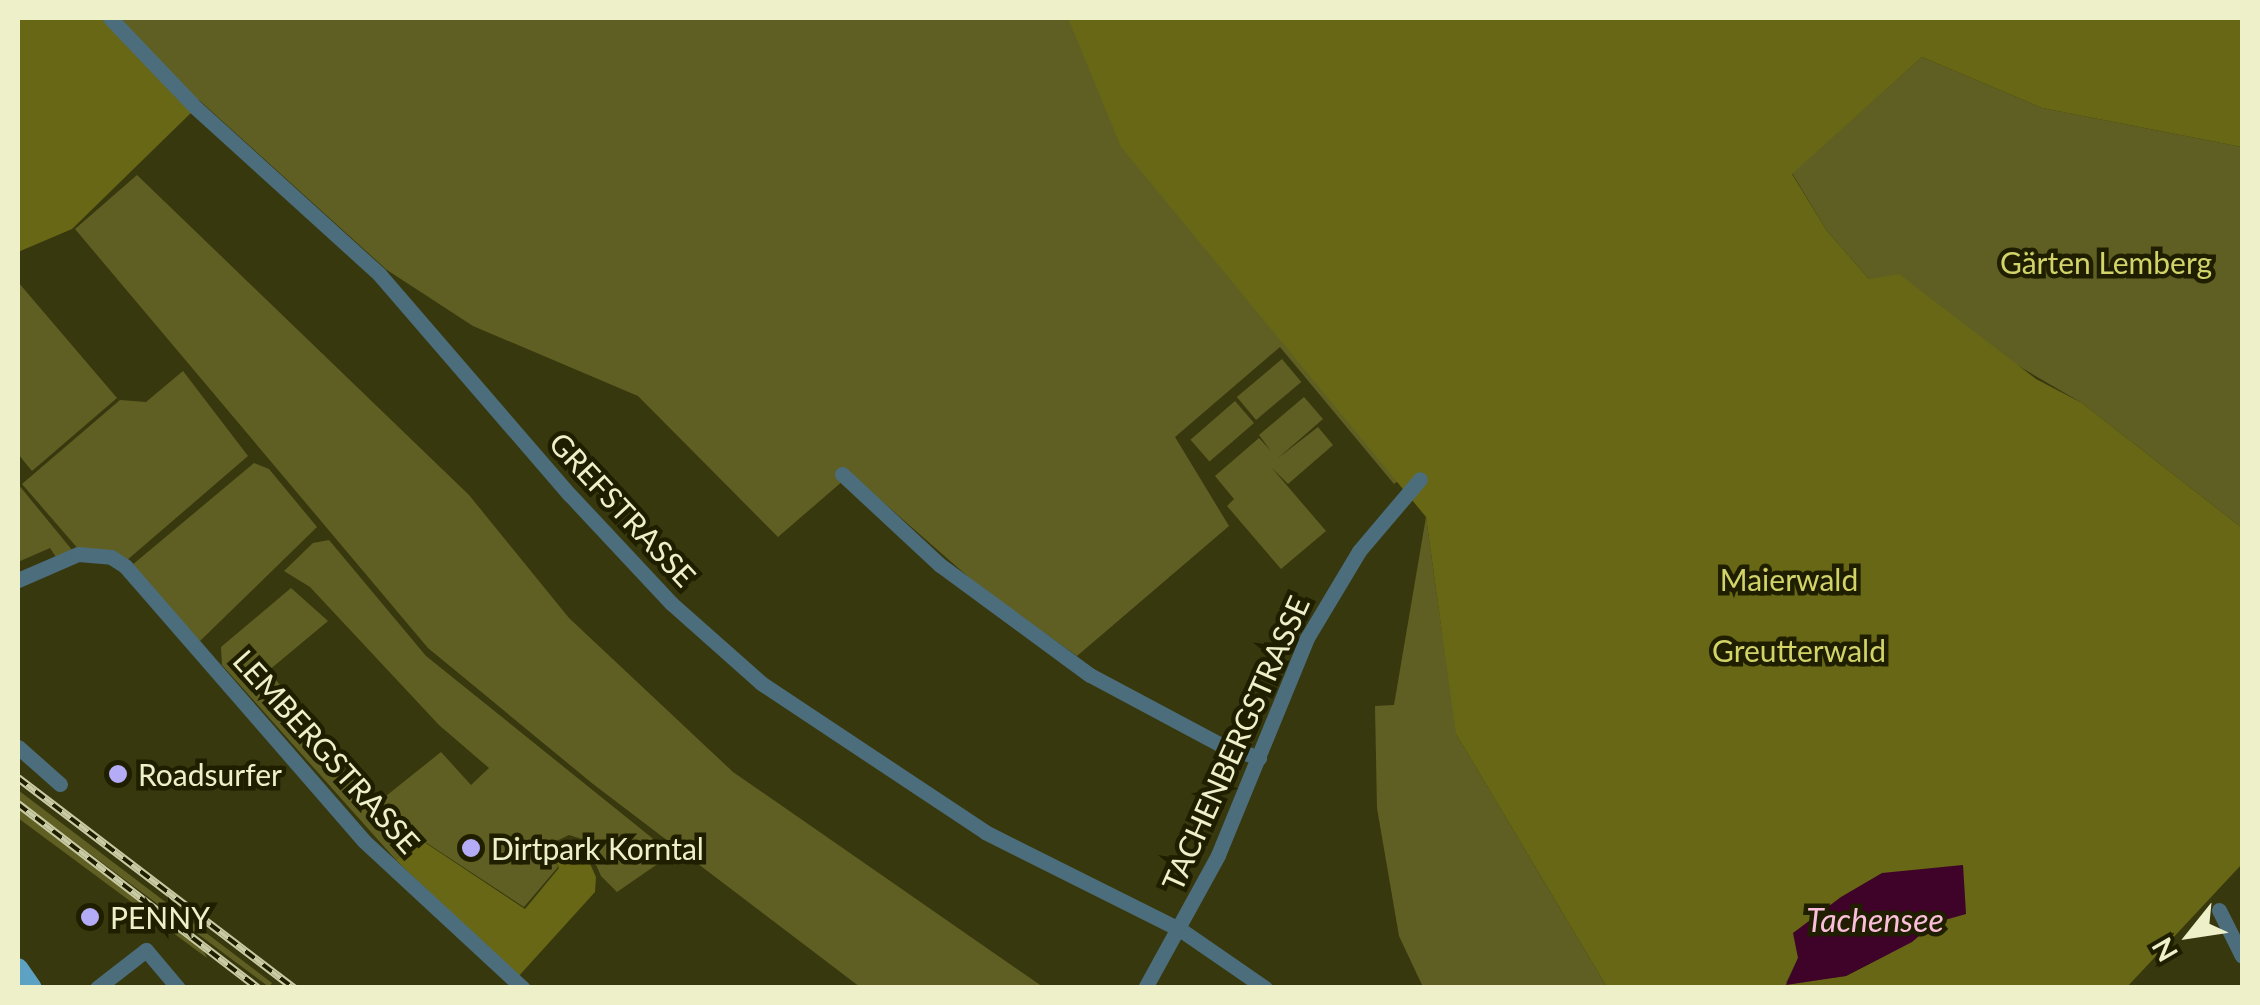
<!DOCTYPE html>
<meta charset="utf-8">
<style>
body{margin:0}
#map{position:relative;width:2260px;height:1005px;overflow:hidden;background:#38380f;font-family:Lato,sans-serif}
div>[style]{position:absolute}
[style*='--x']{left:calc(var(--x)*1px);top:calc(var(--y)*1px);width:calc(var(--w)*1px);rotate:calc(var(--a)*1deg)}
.green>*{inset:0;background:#5f5f23;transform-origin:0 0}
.forest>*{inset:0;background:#676715}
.water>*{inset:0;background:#3f0228}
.minor>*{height:15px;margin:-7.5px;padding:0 7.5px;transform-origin:7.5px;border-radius:7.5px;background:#4c6d7c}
.major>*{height:20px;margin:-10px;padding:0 10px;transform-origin:10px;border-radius:10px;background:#5da2c2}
.rail>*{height:8px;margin-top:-4px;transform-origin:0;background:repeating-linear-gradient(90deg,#1f1f00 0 11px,#c9cba4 0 22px);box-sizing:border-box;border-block:2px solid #c9cba4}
.dots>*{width:28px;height:28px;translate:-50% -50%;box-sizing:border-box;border:5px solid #1f1f00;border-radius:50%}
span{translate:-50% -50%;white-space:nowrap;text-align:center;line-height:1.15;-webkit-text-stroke:9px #1f1f00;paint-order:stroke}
.park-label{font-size:30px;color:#d2d369}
.street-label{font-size:30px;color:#eef0ca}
.poi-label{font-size:30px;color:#eef0ca}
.left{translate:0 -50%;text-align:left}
.water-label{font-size:32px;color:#fbbfdb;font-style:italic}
.frame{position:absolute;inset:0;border:20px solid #eef0ca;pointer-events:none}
.north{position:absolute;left:2140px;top:885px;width:100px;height:100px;-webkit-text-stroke:8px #1f1f00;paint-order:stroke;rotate:240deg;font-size:28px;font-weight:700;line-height:40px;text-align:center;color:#eef0ca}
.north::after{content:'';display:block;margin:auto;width:35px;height:45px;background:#eef0ca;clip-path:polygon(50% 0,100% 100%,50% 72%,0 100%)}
</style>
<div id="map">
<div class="green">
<div style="clip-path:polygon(18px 18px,2232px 18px,1926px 33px,1759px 177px,2123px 987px,1959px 987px,1456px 734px,1607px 987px,1423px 987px,1399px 936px,1377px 808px,1375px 706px,1394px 705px,1426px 517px,1443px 639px,1425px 460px,1394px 484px,1280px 347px,1175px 437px,1229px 526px,1077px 656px,981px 588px,851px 474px,778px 537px,638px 396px,473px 326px,387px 270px,199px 100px,78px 220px)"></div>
<div style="clip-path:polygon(1922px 57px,2042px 108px,2242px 147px,2242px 528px,2082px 403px,1869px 279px,1827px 231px,1792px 173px)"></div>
<div style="clip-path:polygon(137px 175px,469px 495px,569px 618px,733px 772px,1043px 987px,860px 987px,593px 784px,428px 648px,75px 229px)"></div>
<div style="clip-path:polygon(18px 282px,117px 398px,32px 471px,18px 454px)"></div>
<div style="left:1282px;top:359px;width:30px;height:59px;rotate:50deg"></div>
<div style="clip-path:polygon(183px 371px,248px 456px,126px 561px,80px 551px,22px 484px,120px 400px,146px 402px)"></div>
<div style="clip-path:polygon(1304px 397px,1323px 419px,1277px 459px,1318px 427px,1333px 445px,1288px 484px,1271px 467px,1326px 531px,1281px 569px,1227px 506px,1234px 499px,1215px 476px,1259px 438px,1271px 451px,1259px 435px)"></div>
<div style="left:1235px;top:401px;width:29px;height:59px;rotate:49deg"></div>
<div style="clip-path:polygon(254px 463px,269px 469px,317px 527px,200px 641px,131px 566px)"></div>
<div style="clip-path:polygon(18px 484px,72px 550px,56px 557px,50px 548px,18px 562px)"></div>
<div style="clip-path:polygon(329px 540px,426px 656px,672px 854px,617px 892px,601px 876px,585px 840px,569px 835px,548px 845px,558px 867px,524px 907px,419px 838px,396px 860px,222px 665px,221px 647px,291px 588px,328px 621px,268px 671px,328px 741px,326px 751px,376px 804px,441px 752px,471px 785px,489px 768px,439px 725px,310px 587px,284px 571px,313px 543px)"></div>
<div style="clip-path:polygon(18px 790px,272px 983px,269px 987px,18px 800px)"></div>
<div style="clip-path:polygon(18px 809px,203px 950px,207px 958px,18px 818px)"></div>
</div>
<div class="forest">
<div style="clip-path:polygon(18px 18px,110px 18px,196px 108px,72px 229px,18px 252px)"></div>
<div style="clip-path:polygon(evenodd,1068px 18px,2242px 18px,2242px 147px,2042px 108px,1922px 57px,1792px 174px,1827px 231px,1869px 279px,1899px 274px,2036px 379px,2082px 403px,2242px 528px,2242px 864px,2127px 987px,1607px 987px,1456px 734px,1426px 517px,1121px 147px,1068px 18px,1963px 865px,1966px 914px,1934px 923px,1912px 942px,1846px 976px,1786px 983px,1798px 958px,1925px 870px,1963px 865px)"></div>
<div style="clip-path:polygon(418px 838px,525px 909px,559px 868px,550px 848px,580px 841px,596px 877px,595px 892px,517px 978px,396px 860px)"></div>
</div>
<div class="water">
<div style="clip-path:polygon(1963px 865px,1966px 914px,1934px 923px,1912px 942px,1846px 976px,1786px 985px,1798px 958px,1793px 933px,1841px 897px,1882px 873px)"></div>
</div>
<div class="minor">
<div style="--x:110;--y:18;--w:124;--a:46.3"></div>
<div style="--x:196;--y:108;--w:247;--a:42.2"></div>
<div style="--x:379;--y:274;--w:292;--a:49.2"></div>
<div style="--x:570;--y:495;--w:148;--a:46.9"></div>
<div style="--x:671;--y:603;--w:120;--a:41.6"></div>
<div style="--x:761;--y:683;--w:269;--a:33.6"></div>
<div style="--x:985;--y:832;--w:219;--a:26.6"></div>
<div style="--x:1181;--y:930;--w:102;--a:34.6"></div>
<div style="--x:842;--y:474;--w:134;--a:42.9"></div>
<div style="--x:940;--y:565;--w:186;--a:36.3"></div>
<div style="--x:1090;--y:675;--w:151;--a:28.1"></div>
<div style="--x:1223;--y:746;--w:38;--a:18"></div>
<div style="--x:18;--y:580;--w:65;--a:-23.4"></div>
<div style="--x:78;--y:554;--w:33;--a:5"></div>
<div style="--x:111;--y:557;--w:17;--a:33"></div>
<div style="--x:125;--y:566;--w:364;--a:49"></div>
<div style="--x:364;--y:841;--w:217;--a:42.8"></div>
<div style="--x:18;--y:747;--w:56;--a:41.4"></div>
<div style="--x:2219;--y:910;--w:51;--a:63.4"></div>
<div style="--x:97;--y:988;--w:62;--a:-37.8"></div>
<div style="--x:146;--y:950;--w:50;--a:49.9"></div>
<div style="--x:1145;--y:988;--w:152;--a:-61.2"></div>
<div style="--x:1218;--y:855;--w:235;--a:-67.7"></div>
<div style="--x:1307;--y:638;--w:101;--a:-59.1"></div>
<div style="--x:1359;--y:551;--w:94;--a:-49.7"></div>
</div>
<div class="major">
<div style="--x:18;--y:968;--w:24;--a:55"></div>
</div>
<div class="rail">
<div style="--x:18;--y:778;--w:347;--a:37.3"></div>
<div style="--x:18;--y:804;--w:302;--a:37.5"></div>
</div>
<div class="dots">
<div style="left:118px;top:774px;background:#b5acf8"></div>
<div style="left:471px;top:848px;background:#b5acf8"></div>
<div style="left:90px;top:917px;background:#b5acf8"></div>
</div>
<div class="park-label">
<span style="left:2106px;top:262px">Gärten Lemberg</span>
<span style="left:1789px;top:579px">Maierwald</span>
<span style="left:1799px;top:650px">Greutterwald</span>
</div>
<div class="street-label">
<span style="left:623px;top:509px;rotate:47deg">GREFSTRASSE</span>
<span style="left:1235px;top:743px;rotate:-66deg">TACHENBERGSTRASSE</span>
<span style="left:327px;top:751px;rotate:48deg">LEMBERGSTRASSE</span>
</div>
<div class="poi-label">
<span class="left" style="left:138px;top:774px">Roadsurfer</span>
<span class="left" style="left:491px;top:848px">Dirtpark Korntal</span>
<span class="left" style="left:110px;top:917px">PENNY</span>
</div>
<div class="water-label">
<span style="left:1875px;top:920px">Tachensee</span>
</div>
<div class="frame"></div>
<div class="north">N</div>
</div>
